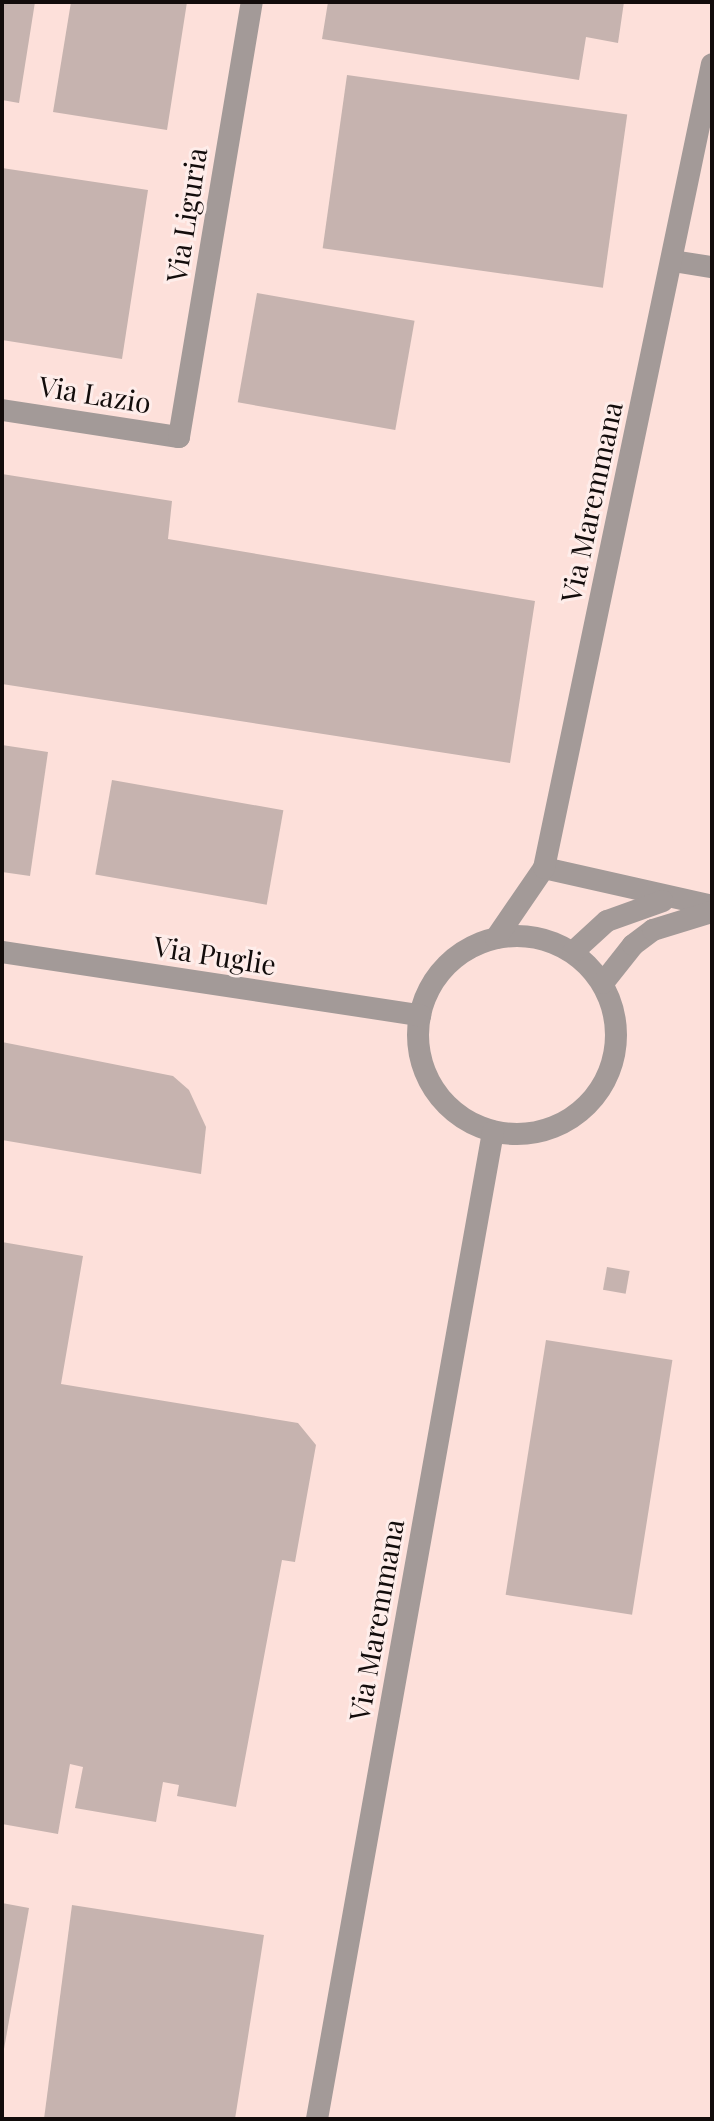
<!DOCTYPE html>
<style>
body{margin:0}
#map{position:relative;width:714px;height:2121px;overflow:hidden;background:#feedea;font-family:"Playfair Display",serif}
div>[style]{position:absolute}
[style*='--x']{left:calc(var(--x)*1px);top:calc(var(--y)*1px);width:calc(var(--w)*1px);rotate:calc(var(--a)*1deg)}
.built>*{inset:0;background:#fde0da;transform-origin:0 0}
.building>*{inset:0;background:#c6b3af;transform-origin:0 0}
.minor>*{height:22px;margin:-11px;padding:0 11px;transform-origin:11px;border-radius:11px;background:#a39a98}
.minor>.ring{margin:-11px;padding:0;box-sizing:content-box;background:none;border:22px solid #a39a98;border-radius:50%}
span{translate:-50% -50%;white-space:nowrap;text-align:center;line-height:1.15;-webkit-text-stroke:6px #feedea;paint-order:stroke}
.street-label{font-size:28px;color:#120c0b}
.frame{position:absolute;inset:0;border:4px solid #120c0b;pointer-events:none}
</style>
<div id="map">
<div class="built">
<div style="left:2px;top:2px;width:710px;height:2117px"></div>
</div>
<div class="building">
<div style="clip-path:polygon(2px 2px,35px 2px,19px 103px,2px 100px)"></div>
<div style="clip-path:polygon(71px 2px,187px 2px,167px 130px,53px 112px)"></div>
<div style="clip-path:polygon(328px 2px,624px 2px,618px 43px,586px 37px,579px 80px,322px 39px)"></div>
<div style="left:347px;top:75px;width:283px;height:175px;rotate:8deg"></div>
<div style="clip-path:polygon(2px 168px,148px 190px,122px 359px,2px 340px)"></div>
<div style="left:257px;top:293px;width:160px;height:111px;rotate:10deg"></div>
<div style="clip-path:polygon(2px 474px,172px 501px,168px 539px,535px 601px,510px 763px,2px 684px)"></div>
<div style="clip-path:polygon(2px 745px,48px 752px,30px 876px,2px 872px)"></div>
<div style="left:112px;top:780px;width:174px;height:96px;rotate:10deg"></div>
<div style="clip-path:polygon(2px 1042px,173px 1076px,189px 1090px,206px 1127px,201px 1174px,2px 1140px)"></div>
<div style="clip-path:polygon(2px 1242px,83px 1256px,61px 1384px,298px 1423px,316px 1445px,295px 1562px,282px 1560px,236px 1807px,177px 1796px,179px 1785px,163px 1782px,156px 1822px,75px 1808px,83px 1767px,70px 1764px,58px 1834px,2px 1824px)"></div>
<div style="left:607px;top:1267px;width:23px;height:23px;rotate:10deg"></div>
<div style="left:546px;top:1340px;width:128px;height:258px;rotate:9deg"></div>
<div style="clip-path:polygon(2px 1903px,29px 1908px,4px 2049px,2px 2048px)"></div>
<div style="clip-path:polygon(72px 1905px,264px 1935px,235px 2119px,44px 2119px)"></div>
</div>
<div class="minor">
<div style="--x:673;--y:261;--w:39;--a:9"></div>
<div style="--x:2;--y:410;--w:179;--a:8.7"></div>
<div style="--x:179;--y:437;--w:441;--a:-80.5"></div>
<div style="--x:544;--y:868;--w:172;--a:12.7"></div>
<div class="ring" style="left:418px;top:936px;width:176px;height:176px"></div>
<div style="--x:496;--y:938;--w:85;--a:-55.6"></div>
<div style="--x:544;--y:868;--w:821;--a:-78.2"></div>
<div style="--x:2;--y:952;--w:423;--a:8.6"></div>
<div style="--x:573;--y:952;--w:46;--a:-42.4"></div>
<div style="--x:607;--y:921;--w:59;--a:-19.7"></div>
<div style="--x:603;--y:983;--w:48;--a:-51.7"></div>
<div style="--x:633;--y:945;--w:25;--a:-37"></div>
<div style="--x:653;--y:930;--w:61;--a:-17.2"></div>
<div style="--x:317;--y:2119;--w:1003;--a:-79.89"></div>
</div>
<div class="street-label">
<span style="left:186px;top:215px;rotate:-81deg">Via Liguria</span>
<span style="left:95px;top:394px;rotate:9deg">Via Lazio</span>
<span style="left:591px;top:502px;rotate:-78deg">Via Maremmana</span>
<span style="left:215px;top:955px;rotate:9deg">Via Puglie</span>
<span style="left:376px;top:1620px;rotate:-80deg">Via Maremmana</span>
</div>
<div class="frame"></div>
</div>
